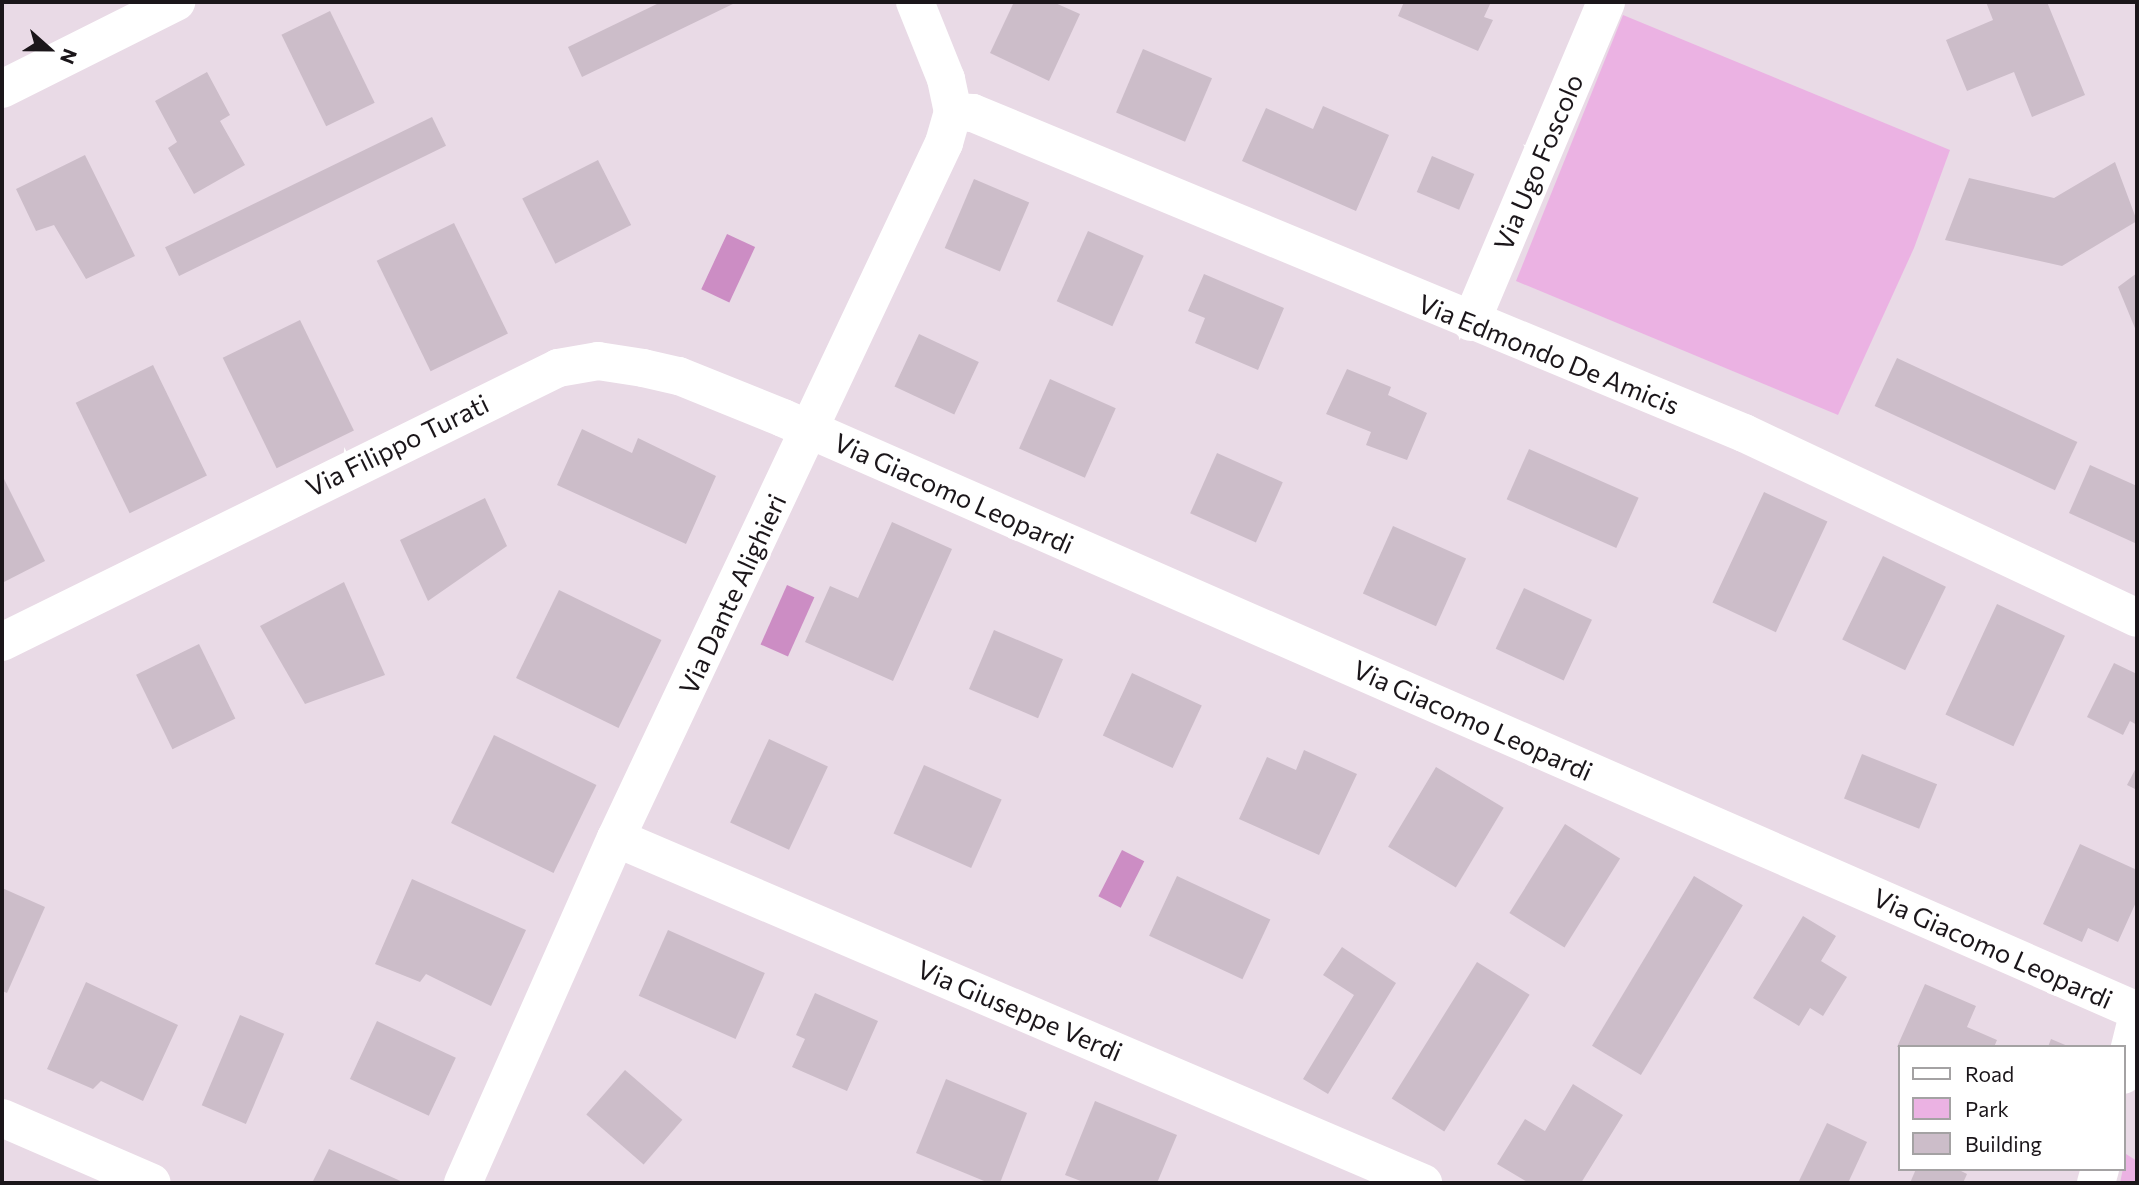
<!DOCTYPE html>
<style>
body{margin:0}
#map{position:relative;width:2139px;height:1185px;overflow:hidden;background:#e9dae6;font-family:Commissioner,sans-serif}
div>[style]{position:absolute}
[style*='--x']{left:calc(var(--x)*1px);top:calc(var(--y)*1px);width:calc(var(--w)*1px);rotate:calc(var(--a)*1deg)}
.green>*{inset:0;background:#ebb2e3}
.water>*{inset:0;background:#cc8dc4;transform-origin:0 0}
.building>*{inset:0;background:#ccbdc9;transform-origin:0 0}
.minor>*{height:38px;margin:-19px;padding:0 19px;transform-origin:19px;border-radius:19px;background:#fff}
span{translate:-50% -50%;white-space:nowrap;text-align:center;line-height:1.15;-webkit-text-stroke:7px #fff;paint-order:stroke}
.street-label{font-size:26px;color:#1b161a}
.frame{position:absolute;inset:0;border:4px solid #1b161a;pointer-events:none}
.legend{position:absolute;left:1898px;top:1045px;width:228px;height:126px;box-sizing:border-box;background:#fff;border:2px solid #a4a2a3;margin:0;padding:9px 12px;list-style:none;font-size:21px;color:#1b161a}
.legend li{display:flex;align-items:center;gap:14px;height:35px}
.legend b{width:35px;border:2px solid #a4a2a3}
.north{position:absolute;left:14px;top:14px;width:70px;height:70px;-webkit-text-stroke:5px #fff;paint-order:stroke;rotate:111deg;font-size:19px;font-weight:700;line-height:28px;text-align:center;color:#1b161a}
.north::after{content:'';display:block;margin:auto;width:24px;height:32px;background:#1b161a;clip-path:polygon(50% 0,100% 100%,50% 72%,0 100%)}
</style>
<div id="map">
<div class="green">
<div style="clip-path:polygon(1623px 15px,1950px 150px,1914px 248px,1838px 415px,1516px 281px)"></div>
<div style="clip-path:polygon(2126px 1154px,2137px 1161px,2137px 1183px,2120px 1183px)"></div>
</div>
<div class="water">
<div style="left:727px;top:234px;width:31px;height:61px;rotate:25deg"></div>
<div style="left:787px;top:585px;width:30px;height:65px;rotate:24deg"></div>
<div style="left:1122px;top:850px;width:25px;height:52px;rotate:27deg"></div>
</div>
<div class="building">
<div style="clip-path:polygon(661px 2px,737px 2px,582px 77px,568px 47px)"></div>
<div style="clip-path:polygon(1014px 2px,1053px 2px,1080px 14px,1049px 81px,990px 53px)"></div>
<div style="clip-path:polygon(1404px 2px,1491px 2px,1484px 17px,1493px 20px,1478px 51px,1398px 16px)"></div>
<div style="clip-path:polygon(1986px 2px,2047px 2px,2085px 95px,2032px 117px,2014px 72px,1967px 91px,1946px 40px,1993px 20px)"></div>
<div style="left:330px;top:11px;width:102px;height:54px;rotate:64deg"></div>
<div style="left:1143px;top:49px;width:75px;height:69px;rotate:23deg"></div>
<div style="clip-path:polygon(207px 72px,230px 115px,220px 121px,245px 165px,194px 194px,168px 148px,177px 142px,155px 101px)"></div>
<div style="clip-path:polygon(1323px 106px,1389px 135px,1356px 211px,1242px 161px,1266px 108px,1313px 129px)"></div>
<div style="left:432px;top:117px;width:32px;height:297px;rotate:64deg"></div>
<div style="clip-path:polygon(85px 155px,135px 256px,86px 279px,54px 225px,36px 231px,16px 189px)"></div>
<div style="left:1432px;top:156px;width:46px;height:39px;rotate:23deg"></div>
<div style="left:598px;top:160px;width:73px;height:85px;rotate:63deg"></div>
<div style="clip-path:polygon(2115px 162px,2137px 221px,2062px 266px,1945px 240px,1969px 178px,2054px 198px)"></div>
<div style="left:974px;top:179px;width:60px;height:75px;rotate:23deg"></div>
<div style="left:454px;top:223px;width:123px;height:86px;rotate:64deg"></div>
<div style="left:1088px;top:231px;width:61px;height:77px;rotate:24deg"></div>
<div style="clip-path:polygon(2137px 273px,2137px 333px,2118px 287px)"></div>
<div style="clip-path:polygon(1204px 274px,1284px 308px,1258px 370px,1195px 343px,1205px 318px,1188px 311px)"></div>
<div style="left:300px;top:320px;width:123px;height:86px;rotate:64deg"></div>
<div style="left:919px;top:334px;width:66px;height:58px;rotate:25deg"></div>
<div style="left:1897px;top:358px;width:199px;height:53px;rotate:25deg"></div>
<div style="left:153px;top:365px;width:123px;height:86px;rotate:64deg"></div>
<div style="clip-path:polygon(1347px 369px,1391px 387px,1388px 395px,1427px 413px,1407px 460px,1366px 445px,1371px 432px,1326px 414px)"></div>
<div style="left:1050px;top:379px;width:72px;height:76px;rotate:24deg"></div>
<div style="clip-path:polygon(582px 429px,632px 453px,638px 438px,716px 476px,686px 544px,557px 485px)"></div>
<div style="left:1529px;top:449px;width:120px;height:55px;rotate:24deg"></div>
<div style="left:1217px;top:453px;width:72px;height:66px;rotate:24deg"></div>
<div style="clip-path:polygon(2090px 465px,2137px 486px,2137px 544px,2069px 513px)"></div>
<div style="clip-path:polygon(2px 475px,45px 561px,2px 583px)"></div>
<div style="left:1764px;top:492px;width:70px;height:122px;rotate:25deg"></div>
<div style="clip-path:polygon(485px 498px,507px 546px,428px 601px,400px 540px)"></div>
<div style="clip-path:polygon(892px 522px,952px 549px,893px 681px,805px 642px,830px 586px,858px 598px)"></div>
<div style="left:1393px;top:526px;width:80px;height:74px;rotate:24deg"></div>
<div style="left:1883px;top:556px;width:70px;height:93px;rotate:26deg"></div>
<div style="clip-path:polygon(344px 582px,385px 675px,305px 704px,260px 626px)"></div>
<div style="left:1524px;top:588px;width:75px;height:67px;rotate:25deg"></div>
<div style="left:559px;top:590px;width:114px;height:98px;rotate:26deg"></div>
<div style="left:1997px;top:604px;width:75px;height:122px;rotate:25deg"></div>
<div style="left:994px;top:630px;width:75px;height:64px;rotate:23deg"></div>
<div style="left:199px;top:644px;width:83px;height:70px;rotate:64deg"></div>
<div style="clip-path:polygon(2114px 663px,2137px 674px,2137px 725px,2130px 721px,2123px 735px,2087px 717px)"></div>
<div style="left:1132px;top:673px;width:77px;height:69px;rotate:25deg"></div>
<div style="left:494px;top:735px;width:114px;height:98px;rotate:26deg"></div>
<div style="left:769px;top:739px;width:65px;height:92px;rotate:25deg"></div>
<div style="clip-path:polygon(1304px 750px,1357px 774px,1319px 855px,1239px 819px,1267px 757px,1296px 770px)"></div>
<div style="left:1862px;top:754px;width:81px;height:48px;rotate:22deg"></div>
<div style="left:924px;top:765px;width:85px;height:75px;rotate:24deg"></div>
<div style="clip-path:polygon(2137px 766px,2137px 790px,2127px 785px)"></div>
<div style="left:1436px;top:767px;width:79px;height:93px;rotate:31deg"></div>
<div style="left:1565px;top:824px;width:65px;height:105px;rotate:32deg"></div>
<div style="clip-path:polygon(2080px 844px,2137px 870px,2137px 900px,2118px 942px,2088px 928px,2082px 942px,2043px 924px)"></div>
<div style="left:1177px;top:876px;width:103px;height:66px;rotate:25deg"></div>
<div style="left:1694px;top:876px;width:57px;height:198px;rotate:31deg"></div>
<div style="clip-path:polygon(412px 879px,526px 930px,491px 1006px,426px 974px,420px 982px,375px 964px)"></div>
<div style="clip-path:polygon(2px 888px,45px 907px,7px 993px,2px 991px)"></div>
<div style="clip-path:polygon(1803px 916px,1836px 936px,1821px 961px,1847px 977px,1823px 1016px,1810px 1008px,1799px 1026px,1753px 998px)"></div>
<div style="left:668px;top:930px;width:106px;height:72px;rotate:24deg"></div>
<div style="clip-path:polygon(1342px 947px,1396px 983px,1328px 1094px,1303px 1079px,1354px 995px,1323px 975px)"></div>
<div style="left:1477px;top:962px;width:62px;height:161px;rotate:32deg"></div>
<div style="clip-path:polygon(86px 982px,178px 1025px,143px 1101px,101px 1081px,93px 1089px,47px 1069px)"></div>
<div style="clip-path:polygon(1925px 984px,1976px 1006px,1967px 1027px,1997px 1040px,1994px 1047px,1897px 1047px)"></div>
<div style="clip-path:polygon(815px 993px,878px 1021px,847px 1091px,792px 1067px,805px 1039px,796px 1035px)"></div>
<div style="left:240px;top:1015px;width:48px;height:98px;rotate:23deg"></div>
<div style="left:377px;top:1021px;width:87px;height:64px;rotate:25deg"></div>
<div style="clip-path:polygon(2051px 1039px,2070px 1047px,2048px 1047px)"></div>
<div style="left:625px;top:1070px;width:76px;height:59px;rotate:41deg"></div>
<div style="clip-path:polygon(946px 1079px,1027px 1113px,1000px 1183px,989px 1183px,916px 1153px)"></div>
<div style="clip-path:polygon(1573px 1084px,1623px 1115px,1581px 1183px,1529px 1183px,1497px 1164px,1525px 1119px,1545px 1131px)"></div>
<div style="clip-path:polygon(1095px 1101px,1177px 1135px,1157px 1183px,1086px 1183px,1065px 1175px)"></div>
<div style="clip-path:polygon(1827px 1123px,1867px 1142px,1848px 1183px,1798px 1183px)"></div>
<div style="clip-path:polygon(329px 1149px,405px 1183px,312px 1183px)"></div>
<div style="clip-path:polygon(1916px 1169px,1957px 1169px,1967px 1174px,1963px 1183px,1910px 1183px)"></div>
</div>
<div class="minor">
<div style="--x:2;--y:89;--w:195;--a:-26.6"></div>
<div style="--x:953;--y:112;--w:20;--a:3"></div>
<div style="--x:973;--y:113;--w:835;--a:22.54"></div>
<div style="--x:1744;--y:433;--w:434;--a:25.2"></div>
<div style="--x:1471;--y:322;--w:347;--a:-67.1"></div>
<div style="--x:2;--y:642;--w:620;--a:-26.23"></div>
<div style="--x:558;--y:368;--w:41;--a:-9.9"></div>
<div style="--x:598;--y:361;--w:46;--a:8.8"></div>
<div style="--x:643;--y:368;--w:37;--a:13"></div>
<div style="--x:679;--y:376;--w:112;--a:22"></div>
<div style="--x:783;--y:418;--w:1478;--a:23.65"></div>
<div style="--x:616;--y:838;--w:878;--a:23.15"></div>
<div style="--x:2123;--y:1075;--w:58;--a:-76"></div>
<div style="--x:2;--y:1118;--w:163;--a:23.4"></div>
<div style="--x:463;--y:1183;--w:377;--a:-66.1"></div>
<div style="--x:616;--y:838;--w:769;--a:-64.74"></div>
<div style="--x:944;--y:143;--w:32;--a:-74"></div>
<div style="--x:953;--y:112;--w:34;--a:-102"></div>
<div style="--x:946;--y:79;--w:83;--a:-111.9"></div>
<div style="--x:2096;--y:1183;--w:15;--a:-74"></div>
</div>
<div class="street-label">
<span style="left:1538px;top:162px;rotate:-67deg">Via Ugo Foscolo</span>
<span style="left:1549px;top:354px;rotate:22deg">Via Edmondo De Amicis</span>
<span style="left:397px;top:445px;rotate:-26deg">Via Filippo Turati</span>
<span style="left:954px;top:493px;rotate:24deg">Via Giacomo Leopardi</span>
<span style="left:732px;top:594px;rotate:-65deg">Via Dante Alighieri</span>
<span style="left:1473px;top:720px;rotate:24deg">Via Giacomo Leopardi</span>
<span style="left:1993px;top:948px;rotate:24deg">Via Giacomo Leopardi</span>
<span style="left:1020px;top:1010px;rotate:23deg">Via Giuseppe Verdi</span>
</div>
<div class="frame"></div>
<ul class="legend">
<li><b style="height:9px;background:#fff"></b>Road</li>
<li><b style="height:19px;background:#ebb2e3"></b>Park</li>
<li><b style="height:19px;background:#ccbdc9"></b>Building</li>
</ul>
<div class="north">N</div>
</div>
